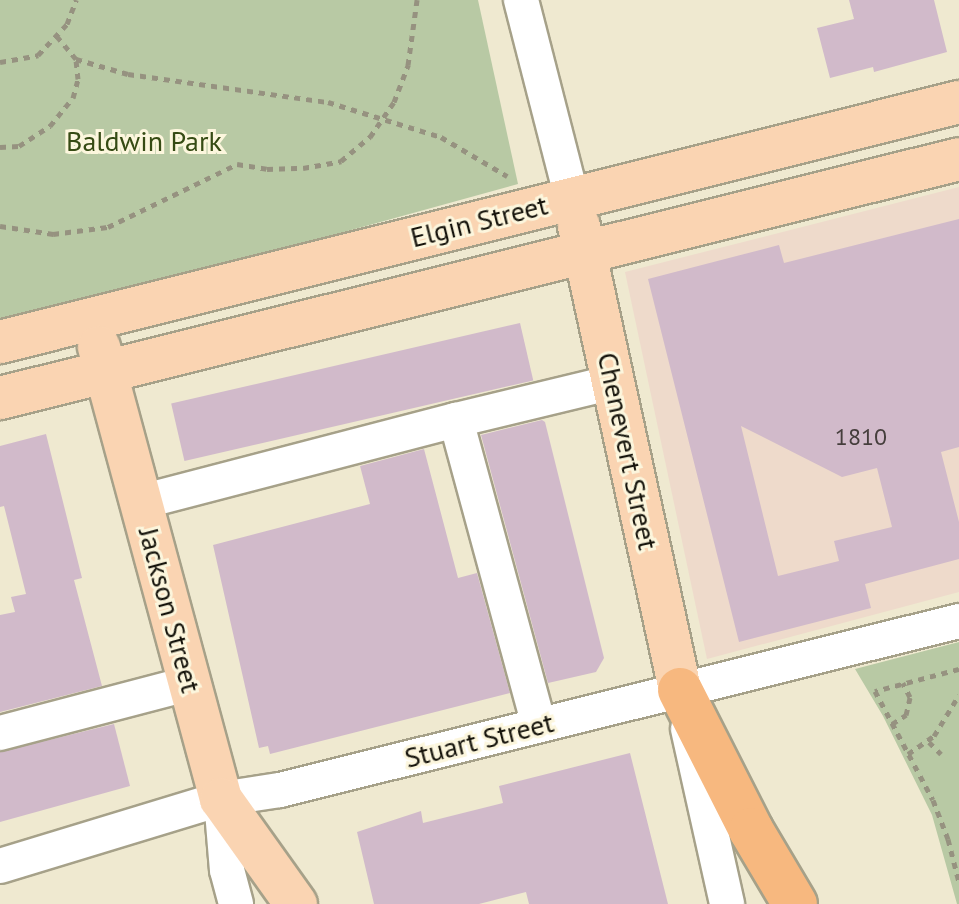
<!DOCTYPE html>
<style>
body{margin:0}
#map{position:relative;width:959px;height:904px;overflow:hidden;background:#efe9d0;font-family:"PT Sans",sans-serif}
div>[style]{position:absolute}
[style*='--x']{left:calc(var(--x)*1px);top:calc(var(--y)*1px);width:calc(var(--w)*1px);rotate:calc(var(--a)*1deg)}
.education>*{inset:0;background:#eedacb}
.green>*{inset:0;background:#b8c9a4}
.building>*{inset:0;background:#d1baca;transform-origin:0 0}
.path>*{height:5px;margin-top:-2.5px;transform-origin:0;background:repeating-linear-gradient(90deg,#969280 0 6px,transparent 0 12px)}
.roads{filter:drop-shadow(2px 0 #a6a189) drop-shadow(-2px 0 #a6a189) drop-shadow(0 2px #a6a189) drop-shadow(0 -2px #a6a189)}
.minor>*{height:34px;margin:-17px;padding:0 17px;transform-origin:17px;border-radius:17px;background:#fff}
.major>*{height:42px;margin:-21px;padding:0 21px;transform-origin:21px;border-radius:21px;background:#fad4b2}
.highway>*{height:44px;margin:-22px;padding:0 22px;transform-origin:22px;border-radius:22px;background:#f7b87f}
span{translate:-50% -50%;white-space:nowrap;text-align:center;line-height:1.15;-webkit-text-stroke:6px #fcf6dd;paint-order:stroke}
.number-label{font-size:24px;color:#453e3c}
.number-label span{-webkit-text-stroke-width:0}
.park-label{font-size:28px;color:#364b14}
.street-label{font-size:28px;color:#16140c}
</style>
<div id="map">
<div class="education">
<div style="clip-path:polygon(959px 187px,959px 592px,707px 659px,625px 272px)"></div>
</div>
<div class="green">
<div style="clip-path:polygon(0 0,478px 0,518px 184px,0 327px)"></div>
<div style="clip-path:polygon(959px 642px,959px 904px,957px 904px,932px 815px,883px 716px,855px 669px)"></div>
</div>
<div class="building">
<div style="clip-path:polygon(849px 0,934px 0,947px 52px,874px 72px,873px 67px,830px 78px,817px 28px,854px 19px)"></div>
<div style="clip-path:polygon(evenodd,959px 219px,959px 447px,941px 452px,959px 522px,959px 559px,865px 584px,871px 608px,739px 642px,648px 279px,779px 245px,784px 263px,959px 219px,741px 426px,842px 477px,877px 468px,892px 527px,834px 541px,839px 561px,778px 576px,741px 426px)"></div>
<div style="left:520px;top:323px;width:59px;height:358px;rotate:77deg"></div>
<div style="clip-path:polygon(542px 420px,545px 422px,604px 658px,596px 672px,548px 683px,481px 435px)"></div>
<div style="clip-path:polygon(46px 434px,82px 578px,74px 580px,102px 686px,0 712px,0 615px,15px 612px,11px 597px,26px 594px,4px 506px,0 507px,0 446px)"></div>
<div style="clip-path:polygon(424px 449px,458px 578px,477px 573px,510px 693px,270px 754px,268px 746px,259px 748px,213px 545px,370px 504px,360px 466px)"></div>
<div style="clip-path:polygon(114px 724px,130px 786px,0 822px,0 752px)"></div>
<div style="clip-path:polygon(630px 753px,668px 904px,529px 904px,526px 892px,479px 904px,374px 904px,357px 832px,421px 811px,423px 823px,503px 803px,499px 786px)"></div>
</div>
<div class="path">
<div style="--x:76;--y:59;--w:54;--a:16.1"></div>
<div style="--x:128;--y:74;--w:202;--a:8"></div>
<div style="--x:328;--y:102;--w:118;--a:17.2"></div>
<div style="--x:441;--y:137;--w:77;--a:30.6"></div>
<div style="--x:0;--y:62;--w:39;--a:-10"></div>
<div style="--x:38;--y:55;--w:42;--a:-46.9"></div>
<div style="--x:67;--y:24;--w:26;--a:-69"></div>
<div style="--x:0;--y:147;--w:19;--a:-3"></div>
<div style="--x:19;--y:146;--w:37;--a:-33"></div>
<div style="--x:50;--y:126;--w:36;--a:-51"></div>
<div style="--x:73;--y:98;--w:20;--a:-75"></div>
<div style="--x:78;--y:79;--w:20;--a:-96"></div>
<div style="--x:76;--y:59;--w:31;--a:-130"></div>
<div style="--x:0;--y:226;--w:54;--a:8.6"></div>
<div style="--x:53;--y:234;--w:55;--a:-7.3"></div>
<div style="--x:108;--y:227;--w:144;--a:-26"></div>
<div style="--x:237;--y:164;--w:30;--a:9"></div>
<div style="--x:267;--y:169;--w:36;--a:-2"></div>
<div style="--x:303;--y:168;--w:39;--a:-10"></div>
<div style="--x:341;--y:161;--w:38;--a:-40"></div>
<div style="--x:370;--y:137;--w:42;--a:-55.6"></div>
<div style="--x:394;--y:102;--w:40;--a:-69"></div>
<div style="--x:408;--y:65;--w:66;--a:-82.1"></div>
<div style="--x:959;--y:669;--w:87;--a:165.3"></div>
<div style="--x:875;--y:691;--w:123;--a:62"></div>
<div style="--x:933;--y:800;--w:42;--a:69"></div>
<div style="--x:948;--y:839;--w:44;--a:75.7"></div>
<div style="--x:892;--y:724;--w:17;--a:-33"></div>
<div style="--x:906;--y:715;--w:18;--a:-77"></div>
<div style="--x:910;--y:697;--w:16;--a:-117"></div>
<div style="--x:929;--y:742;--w:17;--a:45"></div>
<div style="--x:908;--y:754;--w:32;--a:-35"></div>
<div style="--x:934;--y:736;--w:48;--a:-58.6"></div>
</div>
<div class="roads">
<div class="minor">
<div style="--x:521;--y:0;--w:204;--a:75.6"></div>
<div style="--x:456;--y:420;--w:162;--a:-13.6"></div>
<div style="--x:141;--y:502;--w:325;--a:-14.6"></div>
<div style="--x:456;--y:420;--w:316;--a:74.8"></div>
<div style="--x:688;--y:729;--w:179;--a:77.4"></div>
<div style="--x:0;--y:733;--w:196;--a:-14.7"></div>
<div style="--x:221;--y:799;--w:71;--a:85.2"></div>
<div style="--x:227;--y:870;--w:35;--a:75"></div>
<div style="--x:0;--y:866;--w:231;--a:-16.9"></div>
<div style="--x:221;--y:799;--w:60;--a:-8.7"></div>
<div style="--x:280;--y:790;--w:700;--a:-13.98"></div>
</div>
<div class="major">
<div style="--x:579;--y:226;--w:475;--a:77.7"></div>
<div style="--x:0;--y:342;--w:989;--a:-14.05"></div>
<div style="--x:99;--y:347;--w:468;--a:74.9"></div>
<div style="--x:221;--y:799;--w:129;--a:54.5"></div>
<div style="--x:0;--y:398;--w:988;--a:-13.99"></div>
</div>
<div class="highway">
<div style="--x:680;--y:690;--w:157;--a:63.1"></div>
<div style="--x:751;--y:830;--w:86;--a:59.3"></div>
</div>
</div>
<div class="number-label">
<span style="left:861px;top:437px">1810</span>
</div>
<div class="park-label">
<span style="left:144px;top:141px">Baldwin Park</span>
</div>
<div class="street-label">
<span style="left:479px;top:221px;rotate:-14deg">Elgin Street</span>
<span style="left:628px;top:451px;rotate:78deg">Chenevert Street</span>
<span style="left:170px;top:610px;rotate:75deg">Jackson Street</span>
<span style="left:479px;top:740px;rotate:-14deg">Stuart Street</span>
</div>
</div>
